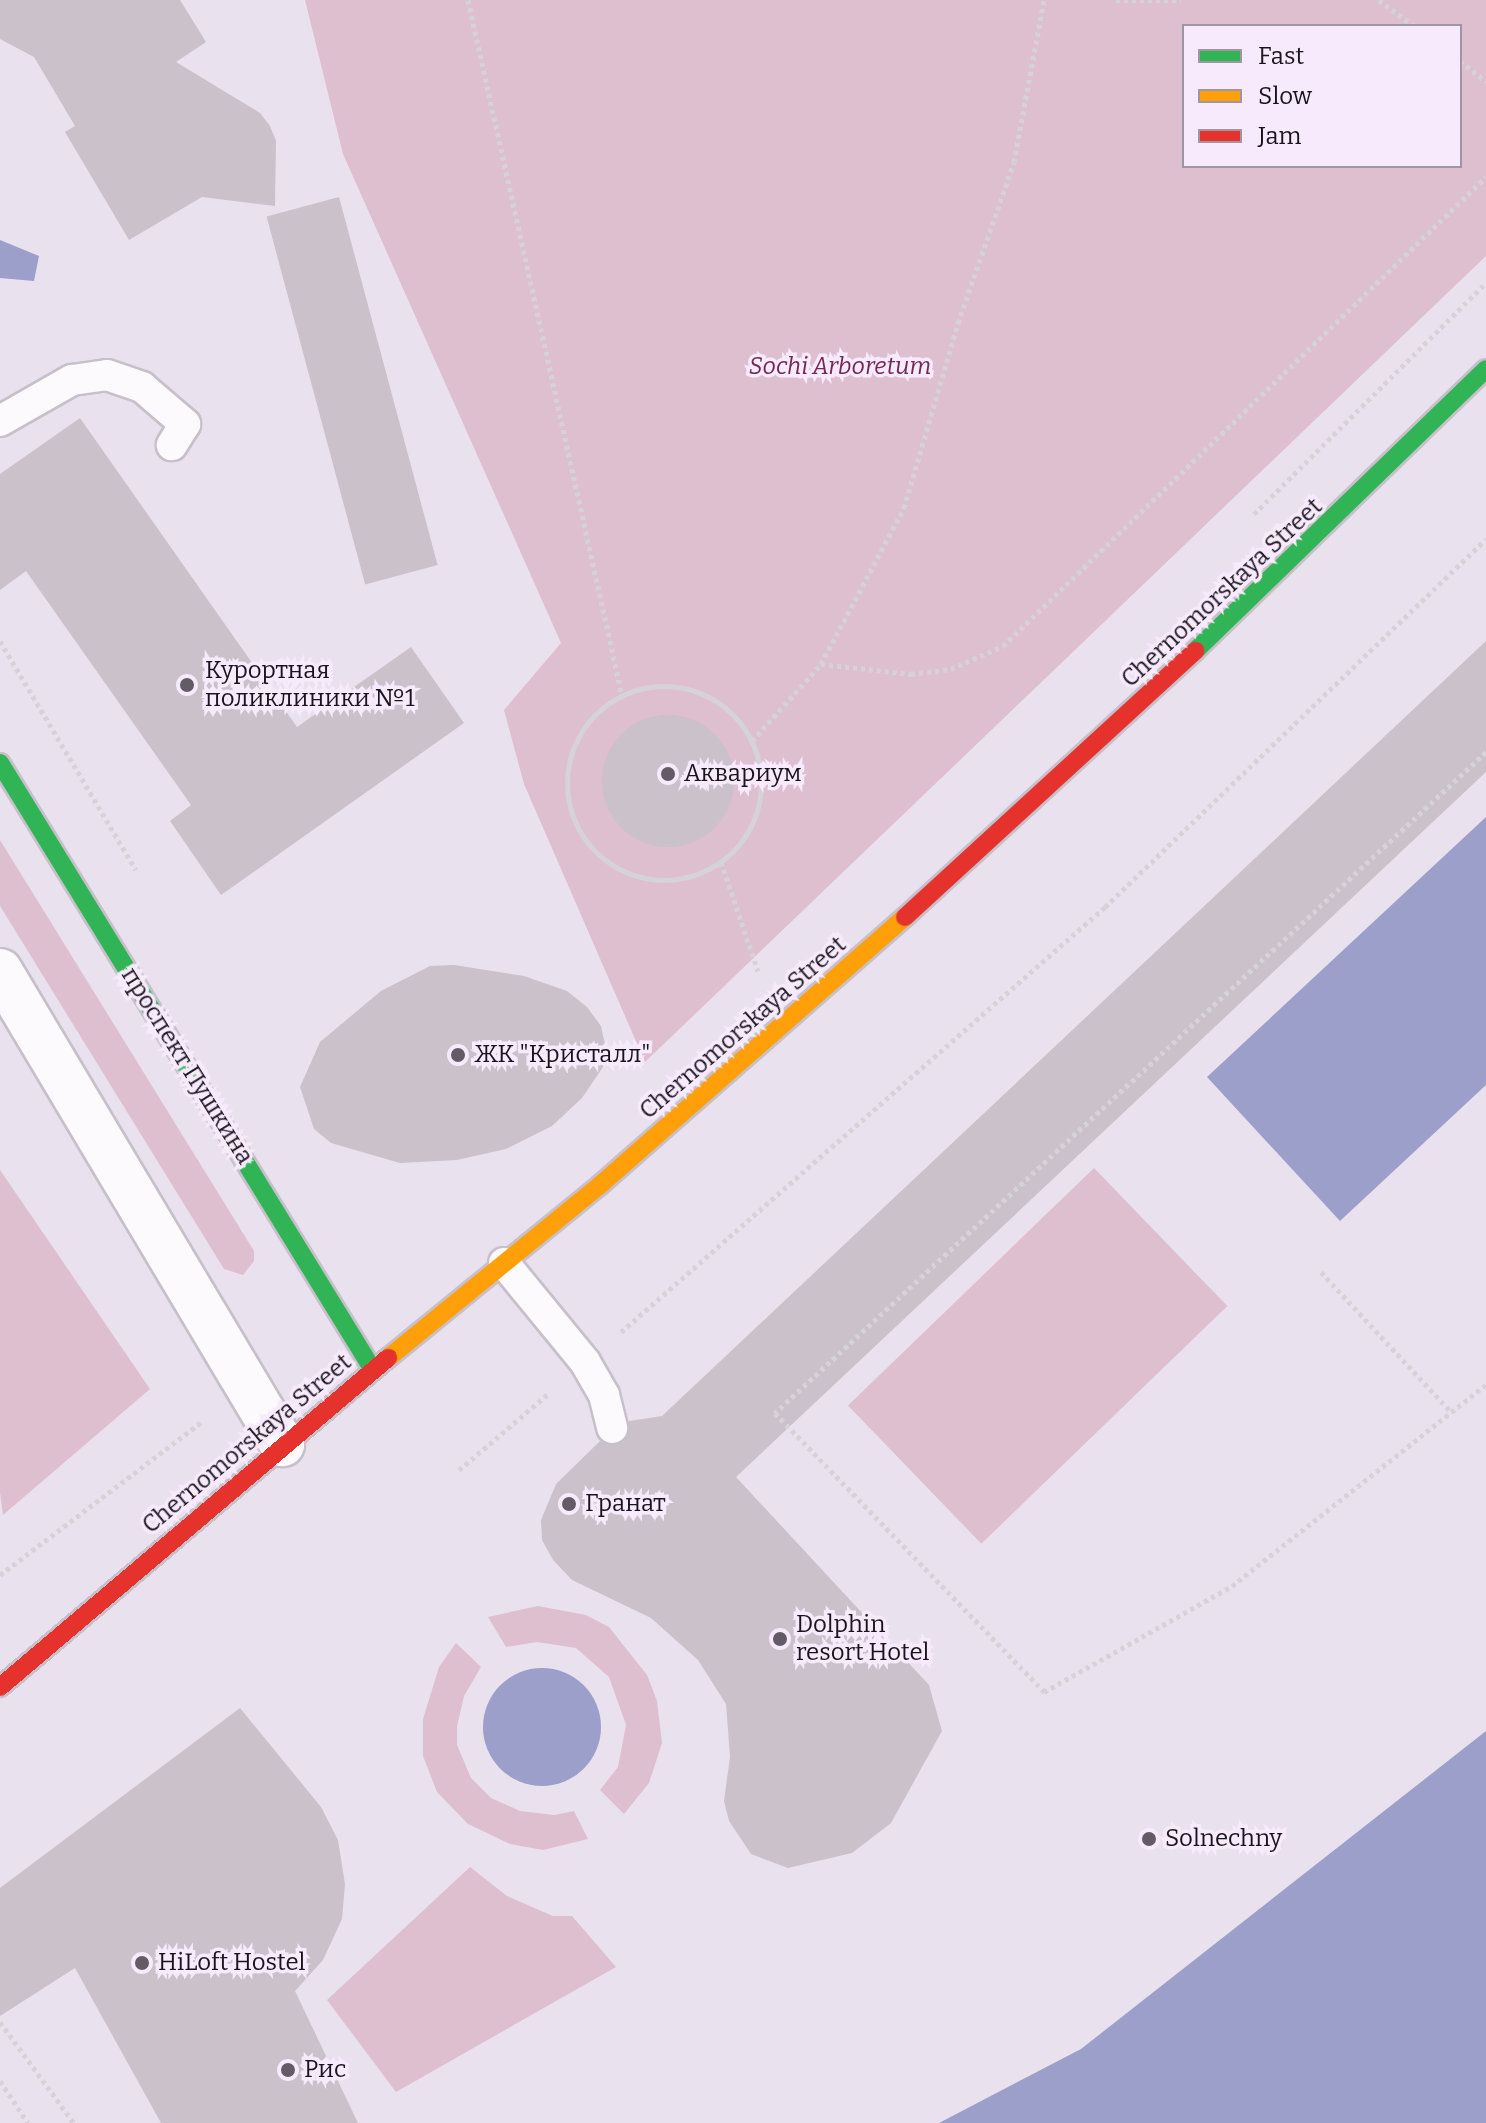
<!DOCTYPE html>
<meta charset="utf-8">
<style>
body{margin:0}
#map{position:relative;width:1486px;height:2123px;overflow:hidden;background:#eae1ee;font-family:Bitter,serif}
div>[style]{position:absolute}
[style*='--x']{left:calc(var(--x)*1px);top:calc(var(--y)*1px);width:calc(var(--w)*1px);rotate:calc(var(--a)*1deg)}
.green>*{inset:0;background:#ddbfd0;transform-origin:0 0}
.water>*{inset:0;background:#9c9fca}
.round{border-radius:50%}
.building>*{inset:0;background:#cac1ca;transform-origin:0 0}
.path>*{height:5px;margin-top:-2.5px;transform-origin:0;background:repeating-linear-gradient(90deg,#d6d3d8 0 4px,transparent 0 8px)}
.path>.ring{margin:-2.5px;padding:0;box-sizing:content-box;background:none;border:5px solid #d6d3d8;border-radius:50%}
.roads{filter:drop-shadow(2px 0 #c7c0ca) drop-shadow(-2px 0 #c7c0ca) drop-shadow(0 2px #c7c0ca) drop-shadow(0 -2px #c7c0ca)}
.lane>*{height:30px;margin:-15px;padding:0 15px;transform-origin:15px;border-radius:15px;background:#fcfafc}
.street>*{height:44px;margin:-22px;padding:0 22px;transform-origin:22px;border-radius:22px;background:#fcfafc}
.fast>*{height:18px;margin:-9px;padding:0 9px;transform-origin:9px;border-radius:9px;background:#30b455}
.slow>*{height:18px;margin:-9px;padding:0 9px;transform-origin:9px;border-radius:9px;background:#ff9f0a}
.jam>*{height:18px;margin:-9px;padding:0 9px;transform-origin:9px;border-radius:9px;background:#e5322d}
.dots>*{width:22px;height:22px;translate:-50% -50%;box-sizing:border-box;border:4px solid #f7eafd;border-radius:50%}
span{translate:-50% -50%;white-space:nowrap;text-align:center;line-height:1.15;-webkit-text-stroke:7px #f7eafd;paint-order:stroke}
.park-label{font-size:24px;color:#74294f;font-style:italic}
.street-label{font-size:24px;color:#1a151d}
.poi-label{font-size:24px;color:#1a151d}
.left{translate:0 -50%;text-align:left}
.legend{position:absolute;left:1182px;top:24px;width:280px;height:144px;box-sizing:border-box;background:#f7eafd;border:2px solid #9f95a3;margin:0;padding:10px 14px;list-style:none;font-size:24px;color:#1a151d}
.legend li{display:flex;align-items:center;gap:16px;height:40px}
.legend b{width:40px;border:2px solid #9f95a3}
</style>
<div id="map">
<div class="green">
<div style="clip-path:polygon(evenodd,305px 0,1486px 0,1486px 256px,645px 1062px,524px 784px,504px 710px,561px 643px,343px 154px,305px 0,1184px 26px,1460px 26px,1460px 166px,1184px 166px,1184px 26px)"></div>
<div style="clip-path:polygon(0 840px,254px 1251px,254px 1261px,243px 1275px,224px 1269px,0 906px)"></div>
<div style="left:1094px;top:1168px;width:192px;height:342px;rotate:46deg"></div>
<div style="clip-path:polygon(0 1170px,150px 1389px,3px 1515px,0 1492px)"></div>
<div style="clip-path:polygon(538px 1606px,586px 1615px,609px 1627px,647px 1675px,657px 1701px,662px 1743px,649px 1783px,624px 1814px,600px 1790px,618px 1767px,626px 1725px,609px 1677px,576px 1648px,537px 1642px,506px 1647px,488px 1617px)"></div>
<div style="clip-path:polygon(456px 1643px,481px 1667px,464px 1696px,457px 1726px,457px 1745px,471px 1778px,491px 1798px,520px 1811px,554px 1815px,574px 1811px,588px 1839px,543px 1850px,510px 1844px,468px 1824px,437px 1792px,423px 1756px,423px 1719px,439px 1667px)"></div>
<div style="clip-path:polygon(470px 1867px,507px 1896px,553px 1916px,572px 1916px,616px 1967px,396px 2092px,327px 2000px)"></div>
</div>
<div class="water">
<div style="clip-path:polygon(0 240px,39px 256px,34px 281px,0 278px)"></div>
<div style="clip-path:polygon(1486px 817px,1486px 1085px,1340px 1221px,1207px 1077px)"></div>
<div class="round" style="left:483px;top:1668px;width:118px;height:118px"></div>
<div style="clip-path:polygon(1486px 1731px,1486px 2123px,939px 2123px,1081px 2049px)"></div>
</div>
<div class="building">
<div style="clip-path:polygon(0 0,180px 0,206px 42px,176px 62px,260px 113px,270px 126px,276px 141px,275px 206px,202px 197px,129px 240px,65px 132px,75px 126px,34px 57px,0 39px)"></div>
<div style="left:339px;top:197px;width:381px;height:75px;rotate:75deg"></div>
<div style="clip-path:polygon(80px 418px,297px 727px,411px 647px,464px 723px,221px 895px,170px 821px,191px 805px,26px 571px,0 590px,0 474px)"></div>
<div style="clip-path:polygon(1486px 641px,1486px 772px,736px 1477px,929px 1685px,942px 1731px,891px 1823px,852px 1853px,788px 1868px,751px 1854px,729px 1821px,724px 1801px,730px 1757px,726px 1704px,698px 1660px,651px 1618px,572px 1580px,553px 1560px,542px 1540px,541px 1520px,556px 1484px,600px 1441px,608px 1445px,624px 1442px,629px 1421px,662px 1416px)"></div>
<div class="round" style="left:602px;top:715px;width:132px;height:132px"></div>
<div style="clip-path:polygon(454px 965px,524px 976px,567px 991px,587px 1007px,601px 1026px,605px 1045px,603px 1067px,582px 1098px,552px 1126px,506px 1149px,457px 1160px,400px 1163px,331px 1143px,314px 1129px,300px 1087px,320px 1042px,381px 991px,430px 966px)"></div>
<div style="clip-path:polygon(240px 1708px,321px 1807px,338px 1840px,345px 1884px,342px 1919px,323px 1960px,295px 1991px,358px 2123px,161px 2123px,75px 1968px,0 2016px,0 1888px)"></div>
</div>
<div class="path">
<div style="--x:468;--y:0;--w:712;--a:77.51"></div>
<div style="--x:1116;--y:0;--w:65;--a:0"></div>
<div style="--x:1379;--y:0;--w:44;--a:36.6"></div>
<div style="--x:1460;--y:61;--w:33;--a:38"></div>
<div style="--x:1254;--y:514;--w:327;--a:-44.9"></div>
<div style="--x:0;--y:641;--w:266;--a:59.3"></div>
<div style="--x:821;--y:664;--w:91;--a:6.3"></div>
<div style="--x:911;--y:674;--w:40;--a:-7.1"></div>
<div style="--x:951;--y:669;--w:57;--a:-23.9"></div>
<div style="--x:1003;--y:646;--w:673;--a:-44.16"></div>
<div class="ring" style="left:567px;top:686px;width:189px;height:189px"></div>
<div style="--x:752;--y:741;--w:103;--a:-48.1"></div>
<div style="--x:821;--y:664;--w:177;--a:-62"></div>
<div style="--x:904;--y:508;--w:193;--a:-73.7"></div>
<div style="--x:958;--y:323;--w:170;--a:-70.8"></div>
<div style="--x:1014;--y:162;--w:165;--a:-79.5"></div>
<div style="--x:1486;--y:752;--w:971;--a:137.09"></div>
<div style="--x:775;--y:1413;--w:388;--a:46"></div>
<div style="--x:1044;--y:1692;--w:216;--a:-29.4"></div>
<div style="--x:1232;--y:1586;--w:324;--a:-38.4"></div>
<div style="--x:721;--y:862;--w:115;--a:71.3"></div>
<div style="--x:1321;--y:1272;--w:191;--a:47.1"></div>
<div style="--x:621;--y:1332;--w:644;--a:-41.29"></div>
<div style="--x:1105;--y:907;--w:530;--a:-44.01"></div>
<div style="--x:459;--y:1470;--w:118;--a:-40.5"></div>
<div style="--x:0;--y:1575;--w:255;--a:-37.2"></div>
<div style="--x:0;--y:2022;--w:125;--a:53.8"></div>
<div style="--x:0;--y:2081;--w:50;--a:56.3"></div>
</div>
<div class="roads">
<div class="lane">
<div style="--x:0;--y:421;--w:83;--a:-29.7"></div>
<div style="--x:72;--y:380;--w:35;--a:-8"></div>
<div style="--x:107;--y:375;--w:37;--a:19"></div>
<div style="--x:142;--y:387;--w:57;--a:40.7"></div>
<div style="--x:185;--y:424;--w:25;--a:122"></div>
<div style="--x:504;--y:1263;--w:128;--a:50.7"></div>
<div style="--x:585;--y:1362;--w:38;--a:60"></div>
<div style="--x:604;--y:1395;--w:34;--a:76"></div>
</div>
<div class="street">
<div style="--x:0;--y:971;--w:551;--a:59.2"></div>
</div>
<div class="fast">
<div style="--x:1195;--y:651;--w:405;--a:-44.1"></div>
<div style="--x:0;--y:763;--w:712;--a:58.43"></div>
</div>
<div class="slow">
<div style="--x:388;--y:1358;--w:274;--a:-39.2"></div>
<div style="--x:600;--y:1185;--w:406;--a:-41.3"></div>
</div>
<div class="jam">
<div style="--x:905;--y:917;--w:394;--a:-42.5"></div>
<div style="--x:0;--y:1687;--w:509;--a:-40.3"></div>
</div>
</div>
<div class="dots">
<div style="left:187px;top:685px;background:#635c66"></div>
<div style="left:668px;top:774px;background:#635c66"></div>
<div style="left:458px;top:1055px;background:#635c66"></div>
<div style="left:569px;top:1504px;background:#635c66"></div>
<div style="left:780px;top:1639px;background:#635c66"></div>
<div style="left:1149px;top:1839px;background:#635c66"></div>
<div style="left:142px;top:1963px;background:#635c66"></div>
<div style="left:288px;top:2070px;background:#635c66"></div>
</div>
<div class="park-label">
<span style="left:840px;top:367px">Sochi Arboretum</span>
</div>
<div class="street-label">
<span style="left:1222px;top:593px;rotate:-43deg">Chernomorskaya Street</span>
<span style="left:743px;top:1028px;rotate:-41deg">Chernomorskaya Street</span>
<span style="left:187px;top:1066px;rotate:58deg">проспект Пушкина</span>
<span style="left:247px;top:1444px;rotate:-40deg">Chernomorskaya Street</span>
</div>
<div class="poi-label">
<span class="left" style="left:205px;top:685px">Курортная<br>поликлиники №1</span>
<span class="left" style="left:684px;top:774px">Аквариум</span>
<span class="left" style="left:474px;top:1055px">ЖК "Кристалл"</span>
<span class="left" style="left:585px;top:1504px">Гранат</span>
<span class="left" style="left:796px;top:1639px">Dolphin<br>resort Hotel</span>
<span class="left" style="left:1165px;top:1839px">Solnechny</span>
<span class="left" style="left:158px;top:1963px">HiLoft Hostel</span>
<span class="left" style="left:304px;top:2070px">Рис</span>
</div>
<ul class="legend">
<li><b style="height:10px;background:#30b455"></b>Fast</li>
<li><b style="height:10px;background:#ff9f0a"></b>Slow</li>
<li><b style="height:10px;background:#e5322d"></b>Jam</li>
</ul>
</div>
